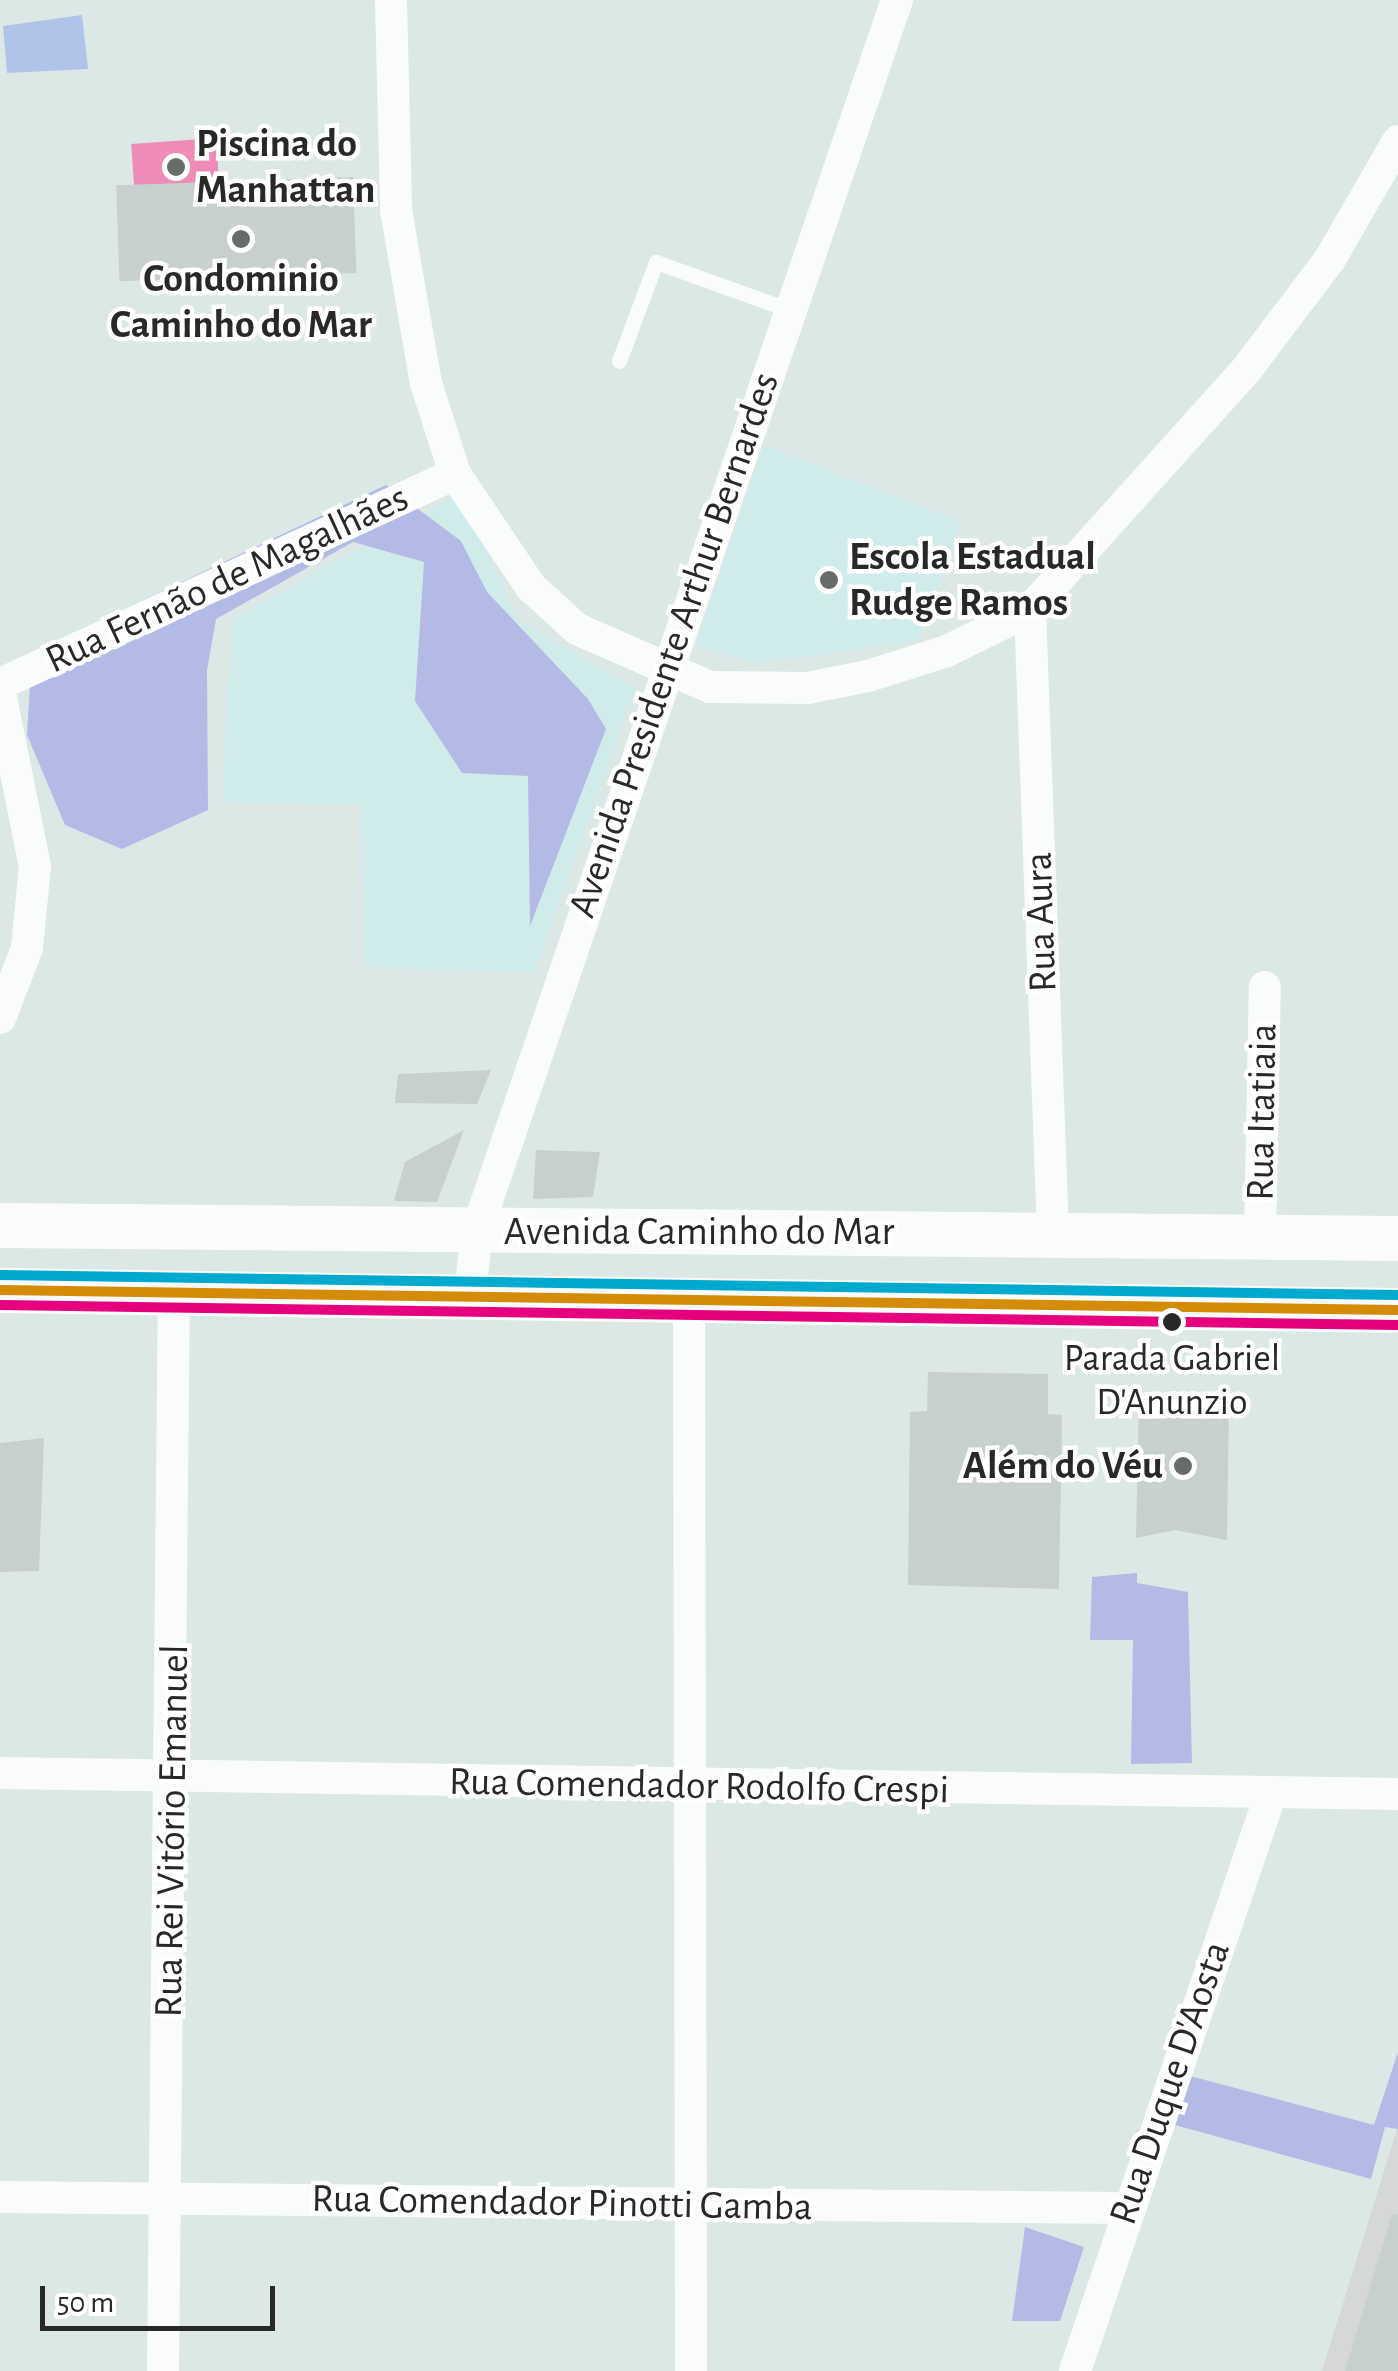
<!DOCTYPE html>
<meta charset="utf-8">
<style>
body{margin:0}
#map{position:relative;width:1398px;height:2371px;overflow:hidden;background:#dce8e6;font-family:"Alegreya Sans",sans-serif}
div>[style]{position:absolute}
[style*='--x']{left:calc(var(--x)*1px);top:calc(var(--y)*1px);width:calc(var(--w)*1px);rotate:calc(var(--a)*1deg)}
.industrial>*{inset:0;background:#d5d8d4}
.education>*{inset:0;background:#d0ecea}
.green>*{inset:0;background:#b3bae6}
.pitch>*{inset:0;background:#b0c4ea}
.water>*{inset:0;background:#ee8cb7;transform-origin:0 0}
.building>*{inset:0;background:#c8d0cf;transform-origin:0 0}
.service>*{height:15px;margin:-7.5px;padding:0 7.5px;transform-origin:7.5px;border-radius:7.5px;background:#fafcfb}
.minor>*{height:32px;margin:-16px;padding:0 16px;transform-origin:16px;border-radius:16px;background:#fafcfb}
.secondary>*{height:45px;margin:-22.5px;padding:0 22.5px;transform-origin:22.5px;border-radius:22.5px;background:#fafcfb}
.bus-1>*{height:10px;margin:-5px;padding:0 5px;transform-origin:5px;border-radius:5px;background:#d48c08}
.bus-2>*{height:10px;margin:-5px;padding:0 5px;transform-origin:5px;border-radius:5px;background:#e5007d}
.bus-3>*{height:10px;margin:-5px;padding:0 5px;transform-origin:5px;border-radius:5px;background:#00a9ce}
.dots>*{width:28px;height:28px;translate:-50% -50%;box-sizing:border-box;border:5px solid #fff;border-radius:50%}
span{translate:-50% -50%;white-space:nowrap;text-align:center;line-height:1.15;-webkit-text-stroke:9px #fff;paint-order:stroke}
.bus-label{font-size:38px;color:#282828}
.poi-label{font-size:40px;color:#282828;font-weight:700}
.left{translate:0 -50%;text-align:left}
.right{translate:-100% -50%;text-align:right}
.street-label{font-size:40px;color:#282828}
.scale{position:absolute;left:40px;top:2286px;width:235px;height:45px;box-sizing:border-box;border:5px solid #282828;border-top:0;padding-left:12px;font-size:30px;line-height:35px;white-space:nowrap;color:#282828;-webkit-text-stroke:8px #fff;paint-order:stroke}
</style>
<div id="map">
<div class="industrial">
<div style="clip-path:polygon(1398px 2126px,1398px 2371px,1322px 2371px)"></div>
</div>
<div class="education">
<div style="clip-path:polygon(764px 445px,960px 521px,920px 640px,757px 664px,696px 645px)"></div>
<div style="clip-path:polygon(459px 494px,518px 620px,635px 688px,534px 973px,365px 967px,361px 804px,222px 803px,232px 619px)"></div>
</div>
<div class="green">
<div style="clip-path:polygon(386px 485px,461px 541px,487px 592px,588px 699px,606px 729px,530px 926px,528px 776px,462px 773px,415px 701px,424px 562px,353px 542px,216px 619px,207px 670px,208px 810px,122px 849px,65px 825px,27px 735px,32px 653px)"></div>
<div style="clip-path:polygon(1137px 1573px,1137px 1583px,1188px 1592px,1192px 1763px,1131px 1764px,1133px 1640px,1090px 1640px,1092px 1577px)"></div>
<div style="clip-path:polygon(1398px 2052px,1398px 2129px,1385px 2127px,1371px 2179px,1175px 2125px,1190px 2076px,1374px 2125px)"></div>
<div style="clip-path:polygon(1025px 2227px,1084px 2247px,1060px 2321px,1012px 2321px)"></div>
</div>
<div class="pitch">
<div style="clip-path:polygon(82px 15px,88px 69px,7px 73px,3px 26px)"></div>
</div>
<div class="water">
<div style="left:216px;top:138px;width:48px;height:85px;rotate:86deg"></div>
</div>
<div class="building">
<div style="left:353px;top:177px;width:96px;height:237px;rotate:88deg"></div>
<div style="clip-path:polygon(491px 1070px,477px 1104px,395px 1103px,398px 1074px)"></div>
<div style="clip-path:polygon(464px 1130px,437px 1202px,394px 1201px,405px 1162px)"></div>
<div style="clip-path:polygon(536px 1150px,600px 1152px,593px 1197px,533px 1199px)"></div>
<div style="clip-path:polygon(928px 1372px,1048px 1374px,1048px 1414px,1062px 1415px,1059px 1589px,908px 1585px,910px 1412px,927px 1411px)"></div>
<div style="clip-path:polygon(1139px 1395px,1229px 1403px,1227px 1540px,1175px 1530px,1136px 1538px)"></div>
<div style="clip-path:polygon(44px 1438px,39px 1571px,0 1572px,0 1443px)"></div>
<div style="clip-path:polygon(1392px 2214px,1398px 2215px,1398px 2371px,1345px 2371px)"></div>
</div>
<div class="service">
<div style="--x:619;--y:361;--w:106;--a:-69.5"></div>
<div style="--x:656;--y:262;--w:139;--a:19.7"></div>
</div>
<div class="minor">
<div style="--x:391;--y:0;--w:210;--a:88.6"></div>
<div style="--x:396;--y:210;--w:176;--a:80.2"></div>
<div style="--x:426;--y:383;--w:96;--a:72.3"></div>
<div style="--x:455;--y:474;--w:136;--a:56.1"></div>
<div style="--x:531;--y:587;--w:62;--a:42.4"></div>
<div style="--x:577;--y:629;--w:145;--a:23.6"></div>
<div style="--x:710;--y:687;--w:97;--a:0.6"></div>
<div style="--x:807;--y:688;--w:62;--a:-11.1"></div>
<div style="--x:868;--y:676;--w:83;--a:-17.6"></div>
<div style="--x:947;--y:651;--w:93;--a:-26.3"></div>
<div style="--x:1030;--y:610;--w:324;--a:-48"></div>
<div style="--x:1247;--y:369;--w:138;--a:-53"></div>
<div style="--x:1330;--y:259;--w:136;--a:-60"></div>
<div style="--x:1030;--y:610;--w:624;--a:87.89"></div>
<div style="--x:0;--y:684;--w:501;--a:-24.78"></div>
<div style="--x:0;--y:693;--w:177;--a:78.6"></div>
<div style="--x:35;--y:866;--w:82;--a:95.6"></div>
<div style="--x:27;--y:948;--w:75;--a:111.1"></div>
<div style="--x:1260;--y:1237;--w:250;--a:-88.9"></div>
<div style="--x:470;--y:1295;--w:65;--a:-83.9"></div>
<div style="--x:477;--y:1230;--w:1300;--a:-71.15"></div>
<div style="--x:689;--y:1297;--w:1074;--a:89.89"></div>
<div style="--x:0;--y:1773;--w:1398;--a:0.86"></div>
<div style="--x:0;--y:2197;--w:1125;--a:0.56"></div>
<div style="--x:163;--y:2371;--w:1080;--a:-89.42"></div>
<div style="--x:1075;--y:2371;--w:607;--a:-71.27"></div>
</div>
<div class="secondary">
<div style="--x:0;--y:1225;--w:1398;--a:0.53"></div>
<div style="--x:0;--y:1290;--w:1398;--a:0.82"></div>
</div>
<div class="bus-1">
<div style="--x:0;--y:1290;--w:1398;--a:0.82"></div>
</div>
<div class="bus-2">
<div style="--x:0;--y:1305;--w:1398;--a:0.82"></div>
</div>
<div class="bus-3">
<div style="--x:0;--y:1275;--w:1398;--a:0.82"></div>
</div>
<div class="dots">
<div style="left:176px;top:167px;background:#676b6a"></div>
<div style="left:241px;top:239px;background:#676b6a"></div>
<div style="left:829px;top:580px;background:#676b6a"></div>
<div style="left:1172px;top:1322px;background:#282828"></div>
<div style="left:1183px;top:1466px;background:#676b6a"></div>
</div>
<div class="bus-label">
<span style="left:1172px;top:1382px">Parada Gabriel<br>D'Anunzio</span>
</div>
<div class="poi-label">
<span class="left" style="left:196px;top:167px">Piscina do<br>Manhattan</span>
<span style="left:241px;top:302px">Condominio<br>Caminho do Mar</span>
<span class="left" style="left:849px;top:580px">Escola Estadual<br>Rudge Ramos</span>
<span class="right" style="left:1163px;top:1466px">Além do Véu</span>
</div>
<div class="street-label">
<span style="left:227px;top:579px;rotate:-25deg">Rua Fernão de Magalhães</span>
<span style="left:674px;top:645px;rotate:-71deg">Avenida Presidente Arthur Bernardes</span>
<span style="left:1041px;top:922px;rotate:-92deg">Rua Aura</span>
<span style="left:1262px;top:1112px;rotate:-89deg">Rua Itatiaia</span>
<span style="left:699px;top:1232px">Avenida Caminho do Mar</span>
<span style="left:699px;top:1786px;rotate:1deg">Rua Comendador Rodolfo Crespi</span>
<span style="left:172px;top:1831px;rotate:-89deg">Rua Rei Vitório Emanuel</span>
<span style="left:1170px;top:2083px;rotate:-71deg">Rua Duque D'Aosta</span>
<span style="left:562px;top:2203px;rotate:1deg">Rua Comendador Pinotti Gamba</span>
</div>
<div class="scale">50 m</div>
</div>
